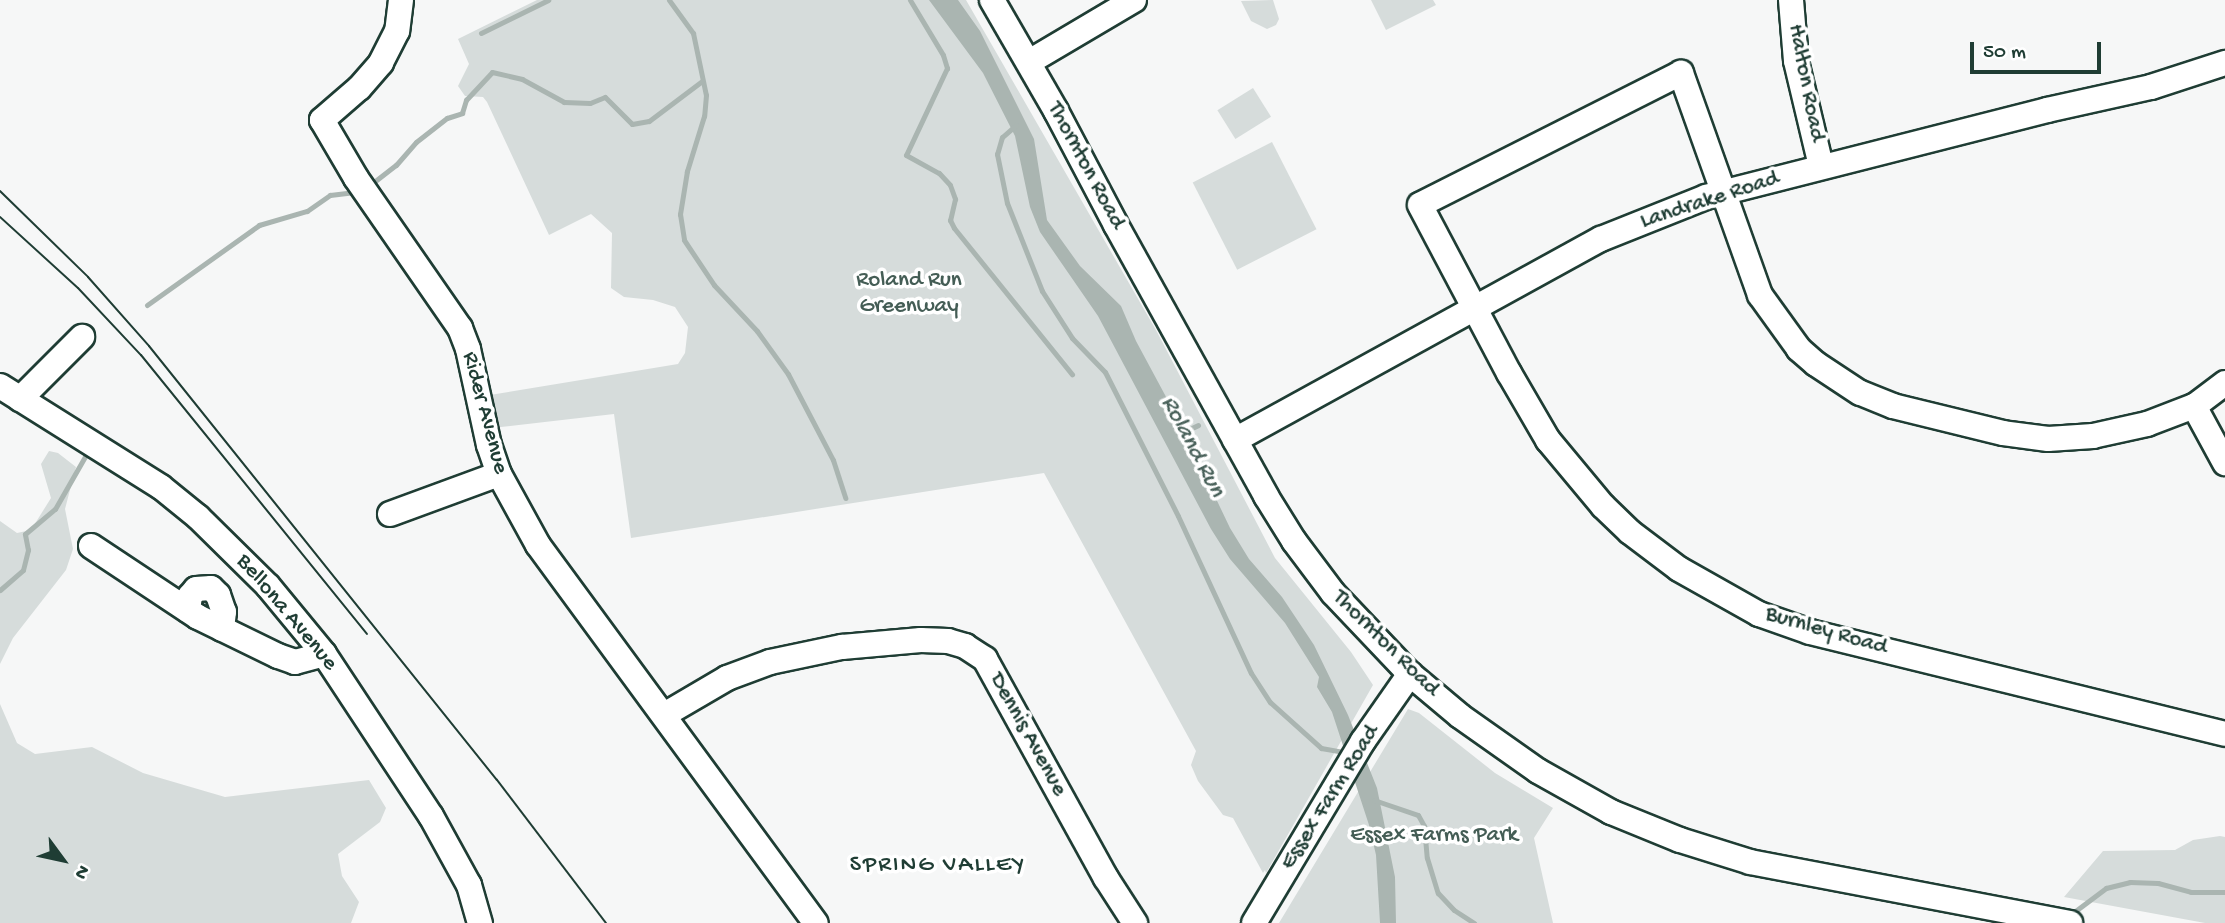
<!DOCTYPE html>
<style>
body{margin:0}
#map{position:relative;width:2225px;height:923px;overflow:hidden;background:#f6f7f7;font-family:"Gochi Hand",sans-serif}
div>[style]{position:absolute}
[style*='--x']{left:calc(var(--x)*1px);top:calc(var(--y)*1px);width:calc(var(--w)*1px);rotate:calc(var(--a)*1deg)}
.green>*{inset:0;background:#d6dcdb;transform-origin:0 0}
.water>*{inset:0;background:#aab5b1}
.stream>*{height:5px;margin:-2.5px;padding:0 2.5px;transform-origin:2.5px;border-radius:2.5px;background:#aab5b1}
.roads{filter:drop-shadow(2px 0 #1f3d34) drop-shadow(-2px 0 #1f3d34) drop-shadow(0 2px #1f3d34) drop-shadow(0 -2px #1f3d34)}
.minor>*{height:24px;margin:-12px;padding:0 12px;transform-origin:12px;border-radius:12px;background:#fff}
.tram>*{height:2px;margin:-1px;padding:0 1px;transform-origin:1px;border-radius:1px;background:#1f3d34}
span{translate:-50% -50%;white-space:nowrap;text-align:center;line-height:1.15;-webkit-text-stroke:7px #fff;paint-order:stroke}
.street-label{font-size:23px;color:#1f3d34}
.park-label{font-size:23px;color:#445d55}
.water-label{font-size:24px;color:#49615a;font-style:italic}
.neighbourhood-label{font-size:24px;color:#1f3d34;letter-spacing:2px}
.north{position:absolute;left:28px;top:825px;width:70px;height:70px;-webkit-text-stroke:5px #fff;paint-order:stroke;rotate:123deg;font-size:19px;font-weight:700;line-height:28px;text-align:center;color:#1f3d34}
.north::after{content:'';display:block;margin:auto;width:24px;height:32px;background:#1f3d34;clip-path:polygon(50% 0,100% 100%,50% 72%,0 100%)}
.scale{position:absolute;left:1970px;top:42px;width:131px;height:32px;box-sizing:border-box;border:4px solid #1f3d34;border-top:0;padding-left:9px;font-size:21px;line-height:24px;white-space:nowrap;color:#1f3d34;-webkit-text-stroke:5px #fff;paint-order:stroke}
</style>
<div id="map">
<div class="green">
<div style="clip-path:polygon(537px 0,966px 0,1156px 330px,1275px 558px,1351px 652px,1373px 685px,1266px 873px,1265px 870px,1263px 873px,1233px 818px,1223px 815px,1198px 781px,1191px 765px,1196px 751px,1044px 473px,631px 538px,614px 414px,492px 428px,490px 395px,678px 364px,685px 353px,688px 327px,675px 307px,653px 300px,624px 297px,611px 288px,612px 233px,591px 214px,549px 235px,487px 102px,483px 97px,465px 96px,458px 86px,469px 64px,458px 39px)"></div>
<div style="clip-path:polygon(1273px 0,1279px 19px,1276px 25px,1267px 29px,1251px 21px,1241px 1px)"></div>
<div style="clip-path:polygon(1371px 0,1433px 0,1436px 5px,1386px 30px)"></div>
<div style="left:1253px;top:88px;width:34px;height:42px;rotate:58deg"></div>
<div style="left:1272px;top:142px;width:98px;height:89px;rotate:63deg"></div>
<div style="clip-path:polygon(49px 451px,58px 453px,76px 467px,65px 509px,73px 549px,66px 570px,13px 638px,0 664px,0 521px,17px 533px,31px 530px,51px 498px,41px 464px)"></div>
<div style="clip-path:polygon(0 704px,17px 743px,35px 754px,92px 747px,143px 773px,225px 797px,369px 780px,386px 808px,380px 822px,338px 854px,342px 876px,359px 902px,351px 923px,0 923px)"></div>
<div style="clip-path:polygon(1408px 709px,1419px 713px,1495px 773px,1553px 808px,1534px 838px,1553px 923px,1279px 923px)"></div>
<div style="clip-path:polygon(2220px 836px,2225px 837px,2225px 923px,2205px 923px,2064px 897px,2103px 851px,2175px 850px,2193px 840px)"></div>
</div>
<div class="water">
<div style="clip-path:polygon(929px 0,958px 0,980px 31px,1034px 139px,1047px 220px,1080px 266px,1121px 306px,1136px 341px,1179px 421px,1230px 528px,1249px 559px,1282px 597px,1314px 645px,1348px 715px,1377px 788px,1395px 877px,1396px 923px,1380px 923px,1376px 855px,1369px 825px,1332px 712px,1317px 687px,1319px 677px,1285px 623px,1230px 559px,1211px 529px,1098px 316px,1040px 232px,1030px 207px,1015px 136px,983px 73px)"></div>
</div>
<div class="stream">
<div style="--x:669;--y:0;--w:41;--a:54"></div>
<div style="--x:693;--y:33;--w:63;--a:78.2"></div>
<div style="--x:706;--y:95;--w:21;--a:95"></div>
<div style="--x:704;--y:116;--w:58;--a:107.2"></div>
<div style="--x:687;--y:171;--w:44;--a:99.2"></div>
<div style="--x:680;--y:214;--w:26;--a:81"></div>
<div style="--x:684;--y:240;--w:54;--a:56.3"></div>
<div style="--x:714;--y:285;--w:63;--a:46.9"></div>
<div style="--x:757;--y:331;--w:53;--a:54.2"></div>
<div style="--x:788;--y:374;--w:97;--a:62.4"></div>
<div style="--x:833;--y:460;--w:40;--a:72"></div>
<div style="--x:910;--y:0;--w:64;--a:59"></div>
<div style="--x:943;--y:55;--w:14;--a:73"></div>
<div style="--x:947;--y:68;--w:96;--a:115.2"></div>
<div style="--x:906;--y:155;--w:38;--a:29"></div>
<div style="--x:939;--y:173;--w:16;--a:47"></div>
<div style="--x:950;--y:185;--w:15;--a:70"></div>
<div style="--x:955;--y:199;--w:22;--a:103"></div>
<div style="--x:950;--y:220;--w:9;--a:63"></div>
<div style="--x:954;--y:228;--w:188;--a:51.1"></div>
<div style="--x:481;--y:33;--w:75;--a:-26.2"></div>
<div style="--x:1016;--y:125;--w:18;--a:139"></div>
<div style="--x:1002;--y:137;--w:18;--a:106"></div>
<div style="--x:997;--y:154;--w:50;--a:78.5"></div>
<div style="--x:1007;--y:203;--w:95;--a:68.3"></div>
<div style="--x:1042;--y:291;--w:56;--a:57.4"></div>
<div style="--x:1072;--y:338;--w:47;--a:45.9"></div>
<div style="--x:1105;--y:372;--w:161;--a:63.1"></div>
<div style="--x:1178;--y:516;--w:173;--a:65.1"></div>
<div style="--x:1251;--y:673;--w:35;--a:57"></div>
<div style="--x:1270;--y:702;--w:69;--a:42"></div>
<div style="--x:1321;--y:748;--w:28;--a:10"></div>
<div style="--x:370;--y:185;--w:33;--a:-38"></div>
<div style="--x:396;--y:165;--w:30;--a:-49"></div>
<div style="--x:416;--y:142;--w:39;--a:-38"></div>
<div style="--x:447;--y:118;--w:16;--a:-18"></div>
<div style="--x:462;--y:113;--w:14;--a:-73"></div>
<div style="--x:466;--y:100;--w:38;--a:-47"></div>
<div style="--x:492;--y:72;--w:31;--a:13"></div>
<div style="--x:522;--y:79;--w:48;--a:28.7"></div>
<div style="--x:564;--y:102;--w:26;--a:2"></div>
<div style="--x:590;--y:103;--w:16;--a:-22"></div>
<div style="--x:605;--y:97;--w:38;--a:45"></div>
<div style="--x:632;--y:124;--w:17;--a:-10"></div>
<div style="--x:649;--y:121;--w:66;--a:-37"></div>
<div style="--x:147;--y:305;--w:138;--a:-35.5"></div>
<div style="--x:259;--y:225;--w:50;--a:-16.3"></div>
<div style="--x:307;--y:211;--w:28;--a:-35"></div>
<div style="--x:330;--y:195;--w:25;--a:-7"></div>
<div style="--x:1179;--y:434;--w:21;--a:-25"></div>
<div style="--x:0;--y:590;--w:30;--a:-41"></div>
<div style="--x:23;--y:570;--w:21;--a:-76"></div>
<div style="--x:28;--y:550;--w:16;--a:-101"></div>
<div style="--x:25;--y:534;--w:39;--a:-40"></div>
<div style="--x:55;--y:509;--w:64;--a:-60.3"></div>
<div style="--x:1374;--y:800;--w:46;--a:18.8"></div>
<div style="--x:1418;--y:815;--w:13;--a:61"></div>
<div style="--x:1424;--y:826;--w:32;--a:85"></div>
<div style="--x:1427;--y:858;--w:37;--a:73"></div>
<div style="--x:1438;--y:893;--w:23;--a:47"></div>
<div style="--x:1454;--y:910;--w:24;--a:33"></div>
<div style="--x:2070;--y:915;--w:45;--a:-36.9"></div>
<div style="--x:2106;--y:888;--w:25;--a:-14"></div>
<div style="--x:2130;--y:882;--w:28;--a:2"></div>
<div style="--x:2158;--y:883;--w:34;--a:15"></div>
<div style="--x:2191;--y:892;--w:34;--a:0"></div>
</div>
<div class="roads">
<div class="minor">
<div style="--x:401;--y:0;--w:31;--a:97"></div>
<div style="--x:397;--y:31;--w:36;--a:117"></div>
<div style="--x:381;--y:63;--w:33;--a:131"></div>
<div style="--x:359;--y:88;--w:49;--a:139.1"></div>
<div style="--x:322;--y:120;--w:67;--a:59.6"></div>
<div style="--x:356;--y:178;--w:183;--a:55.3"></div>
<div style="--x:460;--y:328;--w:22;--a:69"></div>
<div style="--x:468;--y:349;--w:98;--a:77.7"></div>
<div style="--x:489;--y:445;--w:31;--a:71"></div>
<div style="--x:499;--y:474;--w:81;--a:61.2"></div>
<div style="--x:538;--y:545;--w:469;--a:53.7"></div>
<div style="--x:992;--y:0;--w:128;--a:60"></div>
<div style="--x:1056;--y:111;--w:129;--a:62.2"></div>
<div style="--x:1116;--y:225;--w:310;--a:61"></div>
<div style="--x:1266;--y:496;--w:53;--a:58.1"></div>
<div style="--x:1294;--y:541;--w:65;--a:53.1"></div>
<div style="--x:1333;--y:593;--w:112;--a:46.5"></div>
<div style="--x:1410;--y:674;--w:65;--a:40"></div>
<div style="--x:1460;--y:716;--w:95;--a:35.2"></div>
<div style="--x:1538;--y:771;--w:84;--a:29.3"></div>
<div style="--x:1611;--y:812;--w:74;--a:22.1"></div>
<div style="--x:1680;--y:840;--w:73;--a:17.4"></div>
<div style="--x:1750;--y:862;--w:326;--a:10.8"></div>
<div style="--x:1791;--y:0;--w:61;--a:85.3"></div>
<div style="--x:1796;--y:61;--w:108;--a:76.6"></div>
<div style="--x:1029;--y:62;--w:122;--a:-30.6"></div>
<div style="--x:2225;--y:383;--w:39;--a:143"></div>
<div style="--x:2194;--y:406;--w:50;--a:159"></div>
<div style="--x:2147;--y:424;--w:55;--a:167.5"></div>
<div style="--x:2093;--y:436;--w:45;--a:176.2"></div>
<div style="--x:2048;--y:439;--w:45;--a:-172.4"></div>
<div style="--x:2003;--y:433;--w:113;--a:-166.2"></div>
<div style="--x:1893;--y:406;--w:35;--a:-158"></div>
<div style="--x:1860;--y:393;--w:53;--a:-146.6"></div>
<div style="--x:1816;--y:364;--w:23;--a:-139"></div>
<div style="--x:1799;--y:349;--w:67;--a:-125.8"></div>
<div style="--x:1760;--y:295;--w:236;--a:-109.6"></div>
<div style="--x:1681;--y:73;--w:292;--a:153.2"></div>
<div style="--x:1420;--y:205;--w:190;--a:62.1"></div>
<div style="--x:1509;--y:373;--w:78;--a:59.8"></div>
<div style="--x:1548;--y:440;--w:86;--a:50.2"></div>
<div style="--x:1603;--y:506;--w:37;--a:44"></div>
<div style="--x:1630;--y:532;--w:61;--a:37.1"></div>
<div style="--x:1679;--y:569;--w:92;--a:29.4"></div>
<div style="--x:1759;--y:614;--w:54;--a:19.4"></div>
<div style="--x:1810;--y:632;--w:427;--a:13.8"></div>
<div style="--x:0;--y:386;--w:190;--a:32.1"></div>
<div style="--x:161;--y:487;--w:48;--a:39"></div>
<div style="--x:198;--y:517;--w:98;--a:44.6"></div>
<div style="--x:268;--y:586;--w:88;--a:50.5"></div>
<div style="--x:324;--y:654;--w:194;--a:56.6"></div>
<div style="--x:431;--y:816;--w:79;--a:61.2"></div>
<div style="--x:469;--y:885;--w:40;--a:74"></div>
<div style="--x:20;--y:399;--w:88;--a:-45"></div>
<div style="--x:2194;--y:406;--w:65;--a:61.5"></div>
<div style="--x:1235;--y:440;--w:418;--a:-28.8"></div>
<div style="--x:1601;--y:239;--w:113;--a:-21.8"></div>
<div style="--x:1706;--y:197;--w:352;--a:-14.3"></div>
<div style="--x:2047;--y:110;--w:107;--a:-12.5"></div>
<div style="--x:2151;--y:87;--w:78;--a:-18"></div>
<div style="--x:390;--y:514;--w:116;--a:-20.2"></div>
<div style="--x:91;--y:546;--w:128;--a:33.6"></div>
<div style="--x:198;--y:617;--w:89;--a:26"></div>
<div style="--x:278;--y:656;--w:18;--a:19"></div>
<div style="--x:295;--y:662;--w:30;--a:-15"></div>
<div style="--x:188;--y:610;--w:14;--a:-82"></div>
<div style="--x:190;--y:596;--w:9;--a:-49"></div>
<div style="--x:196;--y:589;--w:15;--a:-4"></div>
<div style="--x:211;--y:588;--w:10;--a:45"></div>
<div style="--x:218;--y:595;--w:18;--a:71"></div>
<div style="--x:224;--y:612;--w:17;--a:97"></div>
<div style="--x:664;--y:715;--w:73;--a:-30.4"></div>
<div style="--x:727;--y:678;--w:46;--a:-20.4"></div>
<div style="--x:770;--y:662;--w:74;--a:-11.8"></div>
<div style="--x:842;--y:647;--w:79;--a:-5.1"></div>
<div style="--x:921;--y:640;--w:27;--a:2"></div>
<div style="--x:948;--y:641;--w:18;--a:16"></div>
<div style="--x:965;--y:646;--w:24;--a:33"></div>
<div style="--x:985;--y:659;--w:250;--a:61.1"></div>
<div style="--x:1106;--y:878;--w:54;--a:57.2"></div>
<div style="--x:1254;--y:923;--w:212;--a:-59.1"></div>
<div style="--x:1363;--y:741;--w:82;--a:-55"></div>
</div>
</div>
<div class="tram">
<div style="--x:0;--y:191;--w:123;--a:44.3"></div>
<div style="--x:88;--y:277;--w:92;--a:48.5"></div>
<div style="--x:149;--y:346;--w:556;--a:51.28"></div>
<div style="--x:497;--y:780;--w:180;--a:52.7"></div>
<div style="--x:0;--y:217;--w:105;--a:42.3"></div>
<div style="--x:78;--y:288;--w:92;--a:46.8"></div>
<div style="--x:141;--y:355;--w:359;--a:51"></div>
</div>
<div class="street-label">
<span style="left:1805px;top:83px;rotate:79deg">Halton Road</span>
<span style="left:1085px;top:166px;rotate:62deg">Thornton Road</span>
<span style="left:1710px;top:201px;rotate:-18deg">Landrake Road</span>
<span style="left:484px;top:413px;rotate:75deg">Rider Avenue</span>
<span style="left:286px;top:613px;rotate:50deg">Bellona Avenue</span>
<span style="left:1826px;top:632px;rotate:16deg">Burnley Road</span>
<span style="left:1385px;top:644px;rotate:45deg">Thornton Road</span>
<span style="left:1027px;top:735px;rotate:61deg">Dennis Avenue</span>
<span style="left:1331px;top:798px;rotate:-58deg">Essex Farm Road</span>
</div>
<div class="park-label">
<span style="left:909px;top:294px">Roland Run<br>Greenway</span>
<span style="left:1434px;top:836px">Essex Farms Park</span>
</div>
<div class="water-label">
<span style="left:1192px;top:447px;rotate:62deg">Roland Run</span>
</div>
<div class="neighbourhood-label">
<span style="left:938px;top:866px">SPRING VALLEY</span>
</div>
<div class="north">N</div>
<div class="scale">50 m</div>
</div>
